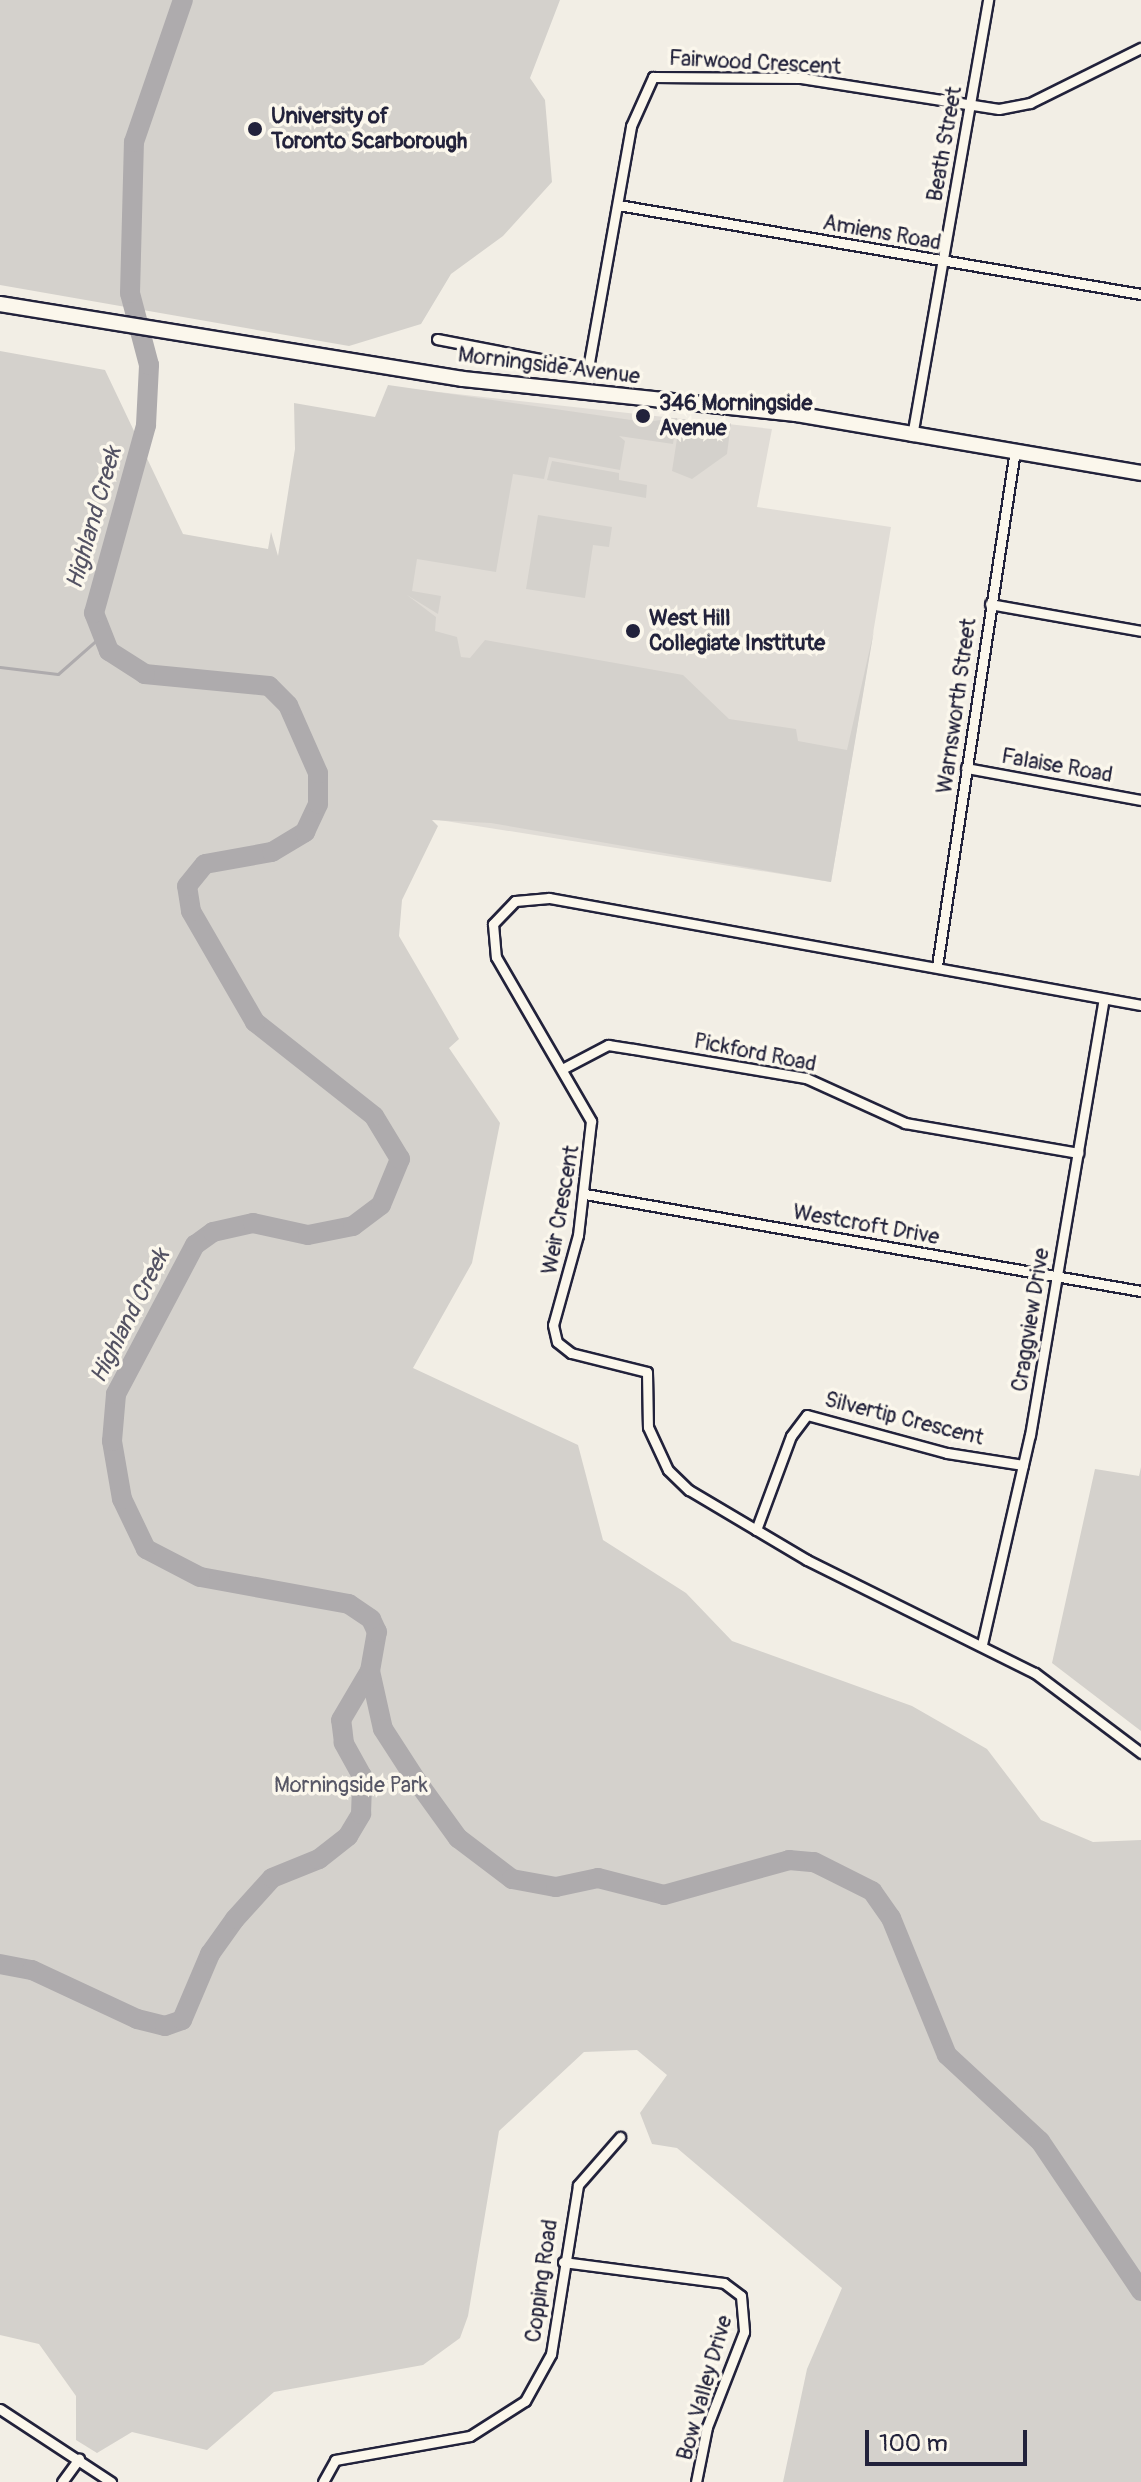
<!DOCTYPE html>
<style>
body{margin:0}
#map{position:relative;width:1141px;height:2482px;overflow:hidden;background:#f2eee5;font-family:Pangolin,sans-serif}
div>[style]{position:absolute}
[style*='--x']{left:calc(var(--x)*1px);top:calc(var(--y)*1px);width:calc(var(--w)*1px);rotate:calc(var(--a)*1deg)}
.built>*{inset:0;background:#e0dcd6}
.green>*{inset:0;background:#d4d1cc}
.stream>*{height:3px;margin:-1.5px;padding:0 1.5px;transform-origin:1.5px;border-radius:1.5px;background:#aeabad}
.river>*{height:20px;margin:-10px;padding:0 10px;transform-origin:10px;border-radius:10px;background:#aeabad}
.roads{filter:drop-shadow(2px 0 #22223b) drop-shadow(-2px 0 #22223b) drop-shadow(0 2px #22223b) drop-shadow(0 -2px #22223b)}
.minor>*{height:9px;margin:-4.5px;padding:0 4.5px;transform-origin:4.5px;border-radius:4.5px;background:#fbf7ec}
.secondary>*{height:14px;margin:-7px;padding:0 7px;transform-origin:7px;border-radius:7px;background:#fbf7ec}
.dots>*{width:22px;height:22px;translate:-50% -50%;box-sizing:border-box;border:4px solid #fbf7ec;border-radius:50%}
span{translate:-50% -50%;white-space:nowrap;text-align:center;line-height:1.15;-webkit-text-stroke:7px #fbf7ec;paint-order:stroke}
.street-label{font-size:22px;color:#22223b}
.poi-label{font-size:22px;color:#22223b;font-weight:700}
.left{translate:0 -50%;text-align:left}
.park-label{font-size:22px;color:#575766}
.water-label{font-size:24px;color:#535263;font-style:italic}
.scale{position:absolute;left:865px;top:2430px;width:162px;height:36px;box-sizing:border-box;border:4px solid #22223b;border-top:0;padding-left:10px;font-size:24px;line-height:28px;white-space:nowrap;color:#22223b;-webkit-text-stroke:6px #fbf7ec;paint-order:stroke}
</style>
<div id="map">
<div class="built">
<div style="clip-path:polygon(403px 388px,772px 429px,757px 507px,891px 527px,831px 882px,433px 819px,399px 683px)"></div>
</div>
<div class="green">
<div style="clip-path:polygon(0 0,560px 0,530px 78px,545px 100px,552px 182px,503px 236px,451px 274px,421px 324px,349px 346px,0 285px)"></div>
<div style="clip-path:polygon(0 351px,105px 370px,183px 534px,268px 549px,271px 532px,278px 556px,295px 449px,294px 403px,375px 417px,388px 385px,645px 422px,677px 418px,673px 444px,619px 436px,625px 441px,620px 470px,549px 457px,544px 479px,513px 474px,496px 572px,417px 559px,412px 591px,441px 596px,438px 614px,407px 595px,436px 617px,435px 631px,457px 637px,461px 657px,470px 658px,485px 640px,683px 675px,729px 719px,796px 729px,798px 741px,847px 750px,874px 630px,831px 882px,491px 823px,432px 820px,438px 826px,402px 900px,399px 936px,459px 1039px,449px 1048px,500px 1123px,472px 1263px,413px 1368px,578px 1445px,603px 1540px,686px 1593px,732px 1641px,912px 1706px,987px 1749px,1041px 1820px,1093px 1842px,1141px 1840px,1141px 2482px,783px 2482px,807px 2369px,842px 2288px,677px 2148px,652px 2144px,640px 2113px,667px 2075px,637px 2050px,584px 2052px,499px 2131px,468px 2316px,460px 2338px,423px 2365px,274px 2392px,207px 2450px,132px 2432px,97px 2453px,76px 2440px,76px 2396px,39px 2344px,0 2335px)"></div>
<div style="clip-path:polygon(680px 419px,731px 423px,727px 454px,692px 479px,672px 471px)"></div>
<div style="clip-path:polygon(552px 461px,619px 473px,619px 480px,647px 485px,646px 498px,547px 480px)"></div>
<div style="clip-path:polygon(538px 515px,612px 527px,609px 547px,593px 545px,585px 598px,526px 589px)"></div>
<div style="clip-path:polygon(1141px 1467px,1141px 1731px,1052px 1663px,1095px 1469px,1139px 1476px)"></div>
</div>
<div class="stream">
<div style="--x:0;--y:667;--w:58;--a:6.9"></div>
<div style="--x:58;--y:674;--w:55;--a:-41.3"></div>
</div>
<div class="river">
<div style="--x:370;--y:1671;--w:59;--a:77.4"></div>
<div style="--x:383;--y:1729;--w:61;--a:57.1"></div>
<div style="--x:416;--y:1780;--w:72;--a:54.1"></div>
<div style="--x:458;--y:1838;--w:68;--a:37.2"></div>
<div style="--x:512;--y:1879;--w:45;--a:10.3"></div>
<div style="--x:556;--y:1887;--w:43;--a:-12.1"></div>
<div style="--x:598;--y:1878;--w:68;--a:14.4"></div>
<div style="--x:664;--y:1895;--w:130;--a:-15.6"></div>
<div style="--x:789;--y:1860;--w:25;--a:5"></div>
<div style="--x:814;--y:1862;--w:65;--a:26.6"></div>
<div style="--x:872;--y:1891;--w:33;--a:55"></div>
<div style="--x:891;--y:1918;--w:148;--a:67.8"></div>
<div style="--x:947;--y:2055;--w:127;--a:42.8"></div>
<div style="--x:1040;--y:2141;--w:181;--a:56"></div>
<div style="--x:0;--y:1964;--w:33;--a:11"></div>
<div style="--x:32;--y:1970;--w:116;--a:25"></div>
<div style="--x:137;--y:2019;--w:29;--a:14"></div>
<div style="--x:165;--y:2026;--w:18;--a:-19"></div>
<div style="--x:182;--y:2020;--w:72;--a:-67"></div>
<div style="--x:210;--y:1954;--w:43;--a:-54.5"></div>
<div style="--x:235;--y:1919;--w:55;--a:-47.9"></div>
<div style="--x:272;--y:1878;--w:51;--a:-22"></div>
<div style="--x:319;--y:1859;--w:37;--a:-38"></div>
<div style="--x:348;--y:1836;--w:26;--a:-59"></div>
<div style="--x:361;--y:1814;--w:38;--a:-88"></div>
<div style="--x:362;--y:1776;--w:38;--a:-119"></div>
<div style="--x:344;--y:1743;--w:23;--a:-97"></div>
<div style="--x:341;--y:1720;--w:57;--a:-59.4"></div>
<div style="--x:370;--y:1671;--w:40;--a:-80"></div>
<div style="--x:377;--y:1632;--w:14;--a:-115"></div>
<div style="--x:371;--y:1619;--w:27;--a:-146"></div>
<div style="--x:349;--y:1604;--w:151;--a:-169.7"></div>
<div style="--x:200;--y:1577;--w:61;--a:-152.6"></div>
<div style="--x:146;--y:1549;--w:55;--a:-115.6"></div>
<div style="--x:122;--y:1499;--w:59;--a:-99.8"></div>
<div style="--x:112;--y:1441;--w:47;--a:-85.1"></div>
<div style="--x:116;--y:1394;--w:169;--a:-62.1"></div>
<div style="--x:195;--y:1245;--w:22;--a:-36"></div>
<div style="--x:213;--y:1232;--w:41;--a:-12.7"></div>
<div style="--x:253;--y:1223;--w:56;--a:12.3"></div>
<div style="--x:308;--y:1235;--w:46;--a:-11.3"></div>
<div style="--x:353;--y:1226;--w:35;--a:-37"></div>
<div style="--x:381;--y:1205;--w:50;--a:-67.6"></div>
<div style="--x:400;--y:1159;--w:50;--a:-121.2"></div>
<div style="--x:374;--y:1116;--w:152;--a:-141.7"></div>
<div style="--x:255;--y:1022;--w:128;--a:-120"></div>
<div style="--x:191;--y:911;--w:25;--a:-99"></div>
<div style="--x:187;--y:886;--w:28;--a:-51"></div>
<div style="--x:205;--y:864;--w:68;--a:-10.2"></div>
<div style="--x:272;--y:852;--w:39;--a:-31"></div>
<div style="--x:305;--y:832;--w:31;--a:-65"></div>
<div style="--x:318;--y:804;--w:31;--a:-90"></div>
<div style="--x:318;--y:773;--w:74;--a:-113.8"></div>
<div style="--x:288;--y:705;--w:27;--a:-135"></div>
<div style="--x:269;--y:686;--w:125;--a:-174.5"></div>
<div style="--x:145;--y:674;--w:43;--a:-147.4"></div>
<div style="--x:109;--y:651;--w:41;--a:-111.5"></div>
<div style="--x:94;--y:613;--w:195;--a:-74.5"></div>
<div style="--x:146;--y:425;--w:60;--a:-87.1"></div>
<div style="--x:149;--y:365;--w:74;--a:-104.8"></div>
<div style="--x:130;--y:293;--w:151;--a:-88.5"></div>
<div style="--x:134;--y:142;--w:150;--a:-71"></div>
</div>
<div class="roads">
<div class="minor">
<div style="--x:618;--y:205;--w:531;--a:9.66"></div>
<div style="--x:437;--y:339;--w:154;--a:10.9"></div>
<div style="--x:588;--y:368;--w:246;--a:-79.9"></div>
<div style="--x:631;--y:126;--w:54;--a:-65.8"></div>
<div style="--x:653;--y:77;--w:148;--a:0.4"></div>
<div style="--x:801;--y:78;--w:200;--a:8.9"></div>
<div style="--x:999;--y:109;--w:32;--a:-11"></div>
<div style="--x:1030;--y:103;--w:124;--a:-26.4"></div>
<div style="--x:912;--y:436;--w:443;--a:-80.1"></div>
<div style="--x:990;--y:604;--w:153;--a:10.1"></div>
<div style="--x:966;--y:768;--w:178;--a:10.4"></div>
<div style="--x:937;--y:966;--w:522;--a:-81.4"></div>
<div style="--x:1141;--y:1005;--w:602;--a:-169.75"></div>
<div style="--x:549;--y:898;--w:34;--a:175"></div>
<div style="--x:515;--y:901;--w:32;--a:134"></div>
<div style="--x:493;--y:924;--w:33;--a:85"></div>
<div style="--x:496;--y:957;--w:190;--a:59.9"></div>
<div style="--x:591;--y:1121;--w:115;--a:96.5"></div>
<div style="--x:578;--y:1235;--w:93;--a:105.5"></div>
<div style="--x:553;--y:1325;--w:17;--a:77"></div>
<div style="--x:557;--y:1342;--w:18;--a:38"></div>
<div style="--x:571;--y:1353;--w:78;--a:14"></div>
<div style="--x:647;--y:1372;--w:55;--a:89"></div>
<div style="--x:648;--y:1427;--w:47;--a:65.1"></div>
<div style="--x:668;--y:1470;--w:29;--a:44"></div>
<div style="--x:689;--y:1490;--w:137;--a:30.7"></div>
<div style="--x:807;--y:1560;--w:254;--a:26.4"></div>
<div style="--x:1035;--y:1673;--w:133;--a:37"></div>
<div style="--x:564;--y:1068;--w:50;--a:-27.6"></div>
<div style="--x:608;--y:1045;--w:26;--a:9"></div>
<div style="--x:634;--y:1049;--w:174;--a:9.6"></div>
<div style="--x:806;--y:1078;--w:109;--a:24.4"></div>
<div style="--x:905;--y:1123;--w:176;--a:9.8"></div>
<div style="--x:585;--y:1194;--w:564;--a:9.9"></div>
<div style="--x:756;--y:1530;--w:100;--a:-69.6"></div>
<div style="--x:791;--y:1436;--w:26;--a:-53"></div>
<div style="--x:807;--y:1415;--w:145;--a:15.2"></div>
<div style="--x:947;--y:1453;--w:77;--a:9"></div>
<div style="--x:982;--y:1644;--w:214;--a:-77.1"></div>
<div style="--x:1030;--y:1435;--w:442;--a:-80.4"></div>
<div style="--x:563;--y:2262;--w:162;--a:7.4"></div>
<div style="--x:724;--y:2283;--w:21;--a:37"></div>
<div style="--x:741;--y:2296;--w:36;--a:85"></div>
<div style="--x:744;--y:2332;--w:102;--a:111.3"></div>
<div style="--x:707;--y:2427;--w:56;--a:101.3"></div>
<div style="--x:0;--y:2409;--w:133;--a:33.3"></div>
<div style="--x:62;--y:2482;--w:29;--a:-54"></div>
<div style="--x:323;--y:2482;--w:25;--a:-61"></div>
<div style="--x:335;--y:2460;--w:137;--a:-10.1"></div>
<div style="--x:470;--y:2436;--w:65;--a:-32.5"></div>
<div style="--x:525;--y:2401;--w:54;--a:-61"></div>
<div style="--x:551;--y:2354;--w:171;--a:-80.9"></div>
<div style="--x:578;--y:2185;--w:64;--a:-48.8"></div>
</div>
<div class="secondary">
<div style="--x:0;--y:304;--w:469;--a:9.2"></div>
<div style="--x:463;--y:379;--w:335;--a:6"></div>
<div style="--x:796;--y:414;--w:350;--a:9.7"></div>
</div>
</div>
<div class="dots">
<div style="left:255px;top:129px;background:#22223b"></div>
<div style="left:643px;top:416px;background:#22223b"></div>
<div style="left:633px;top:631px;background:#22223b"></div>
</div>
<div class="street-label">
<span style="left:755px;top:63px;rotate:3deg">Fairwood Crescent</span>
<span style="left:945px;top:144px;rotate:-80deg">Beath Street</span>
<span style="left:882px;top:233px;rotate:10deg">Amiens Road</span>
<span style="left:549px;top:366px;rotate:7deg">Morningside Avenue</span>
<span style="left:957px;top:706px;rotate:-82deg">Warnsworth Street</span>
<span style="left:1057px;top:766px;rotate:10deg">Falaise Road</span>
<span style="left:755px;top:1053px;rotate:11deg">Pickford Road</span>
<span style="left:561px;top:1210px;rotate:-80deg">Weir Crescent</span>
<span style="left:866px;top:1225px;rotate:10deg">Westcroft Drive</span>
<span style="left:1031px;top:1320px;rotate:-81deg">Craggview Drive</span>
<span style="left:904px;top:1419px;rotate:14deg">Silvertip Crescent</span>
<span style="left:542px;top:2281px;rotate:-82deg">Copping Road</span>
<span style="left:705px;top:2388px;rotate:-74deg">Bow Valley Drive</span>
</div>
<div class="poi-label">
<span class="left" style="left:271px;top:129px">University of<br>Toronto Scarborough</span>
<span class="left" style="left:659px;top:416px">346 Morningside<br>Avenue</span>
<span class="left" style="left:649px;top:631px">West Hill<br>Collegiate Institute</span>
</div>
<div class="park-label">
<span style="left:351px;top:1786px">Morningside Park</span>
</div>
<div class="water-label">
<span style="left:94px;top:518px;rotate:-74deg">Highland Creek</span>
<span style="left:130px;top:1316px;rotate:-63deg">Highland Creek</span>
</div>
<div class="scale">100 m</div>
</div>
